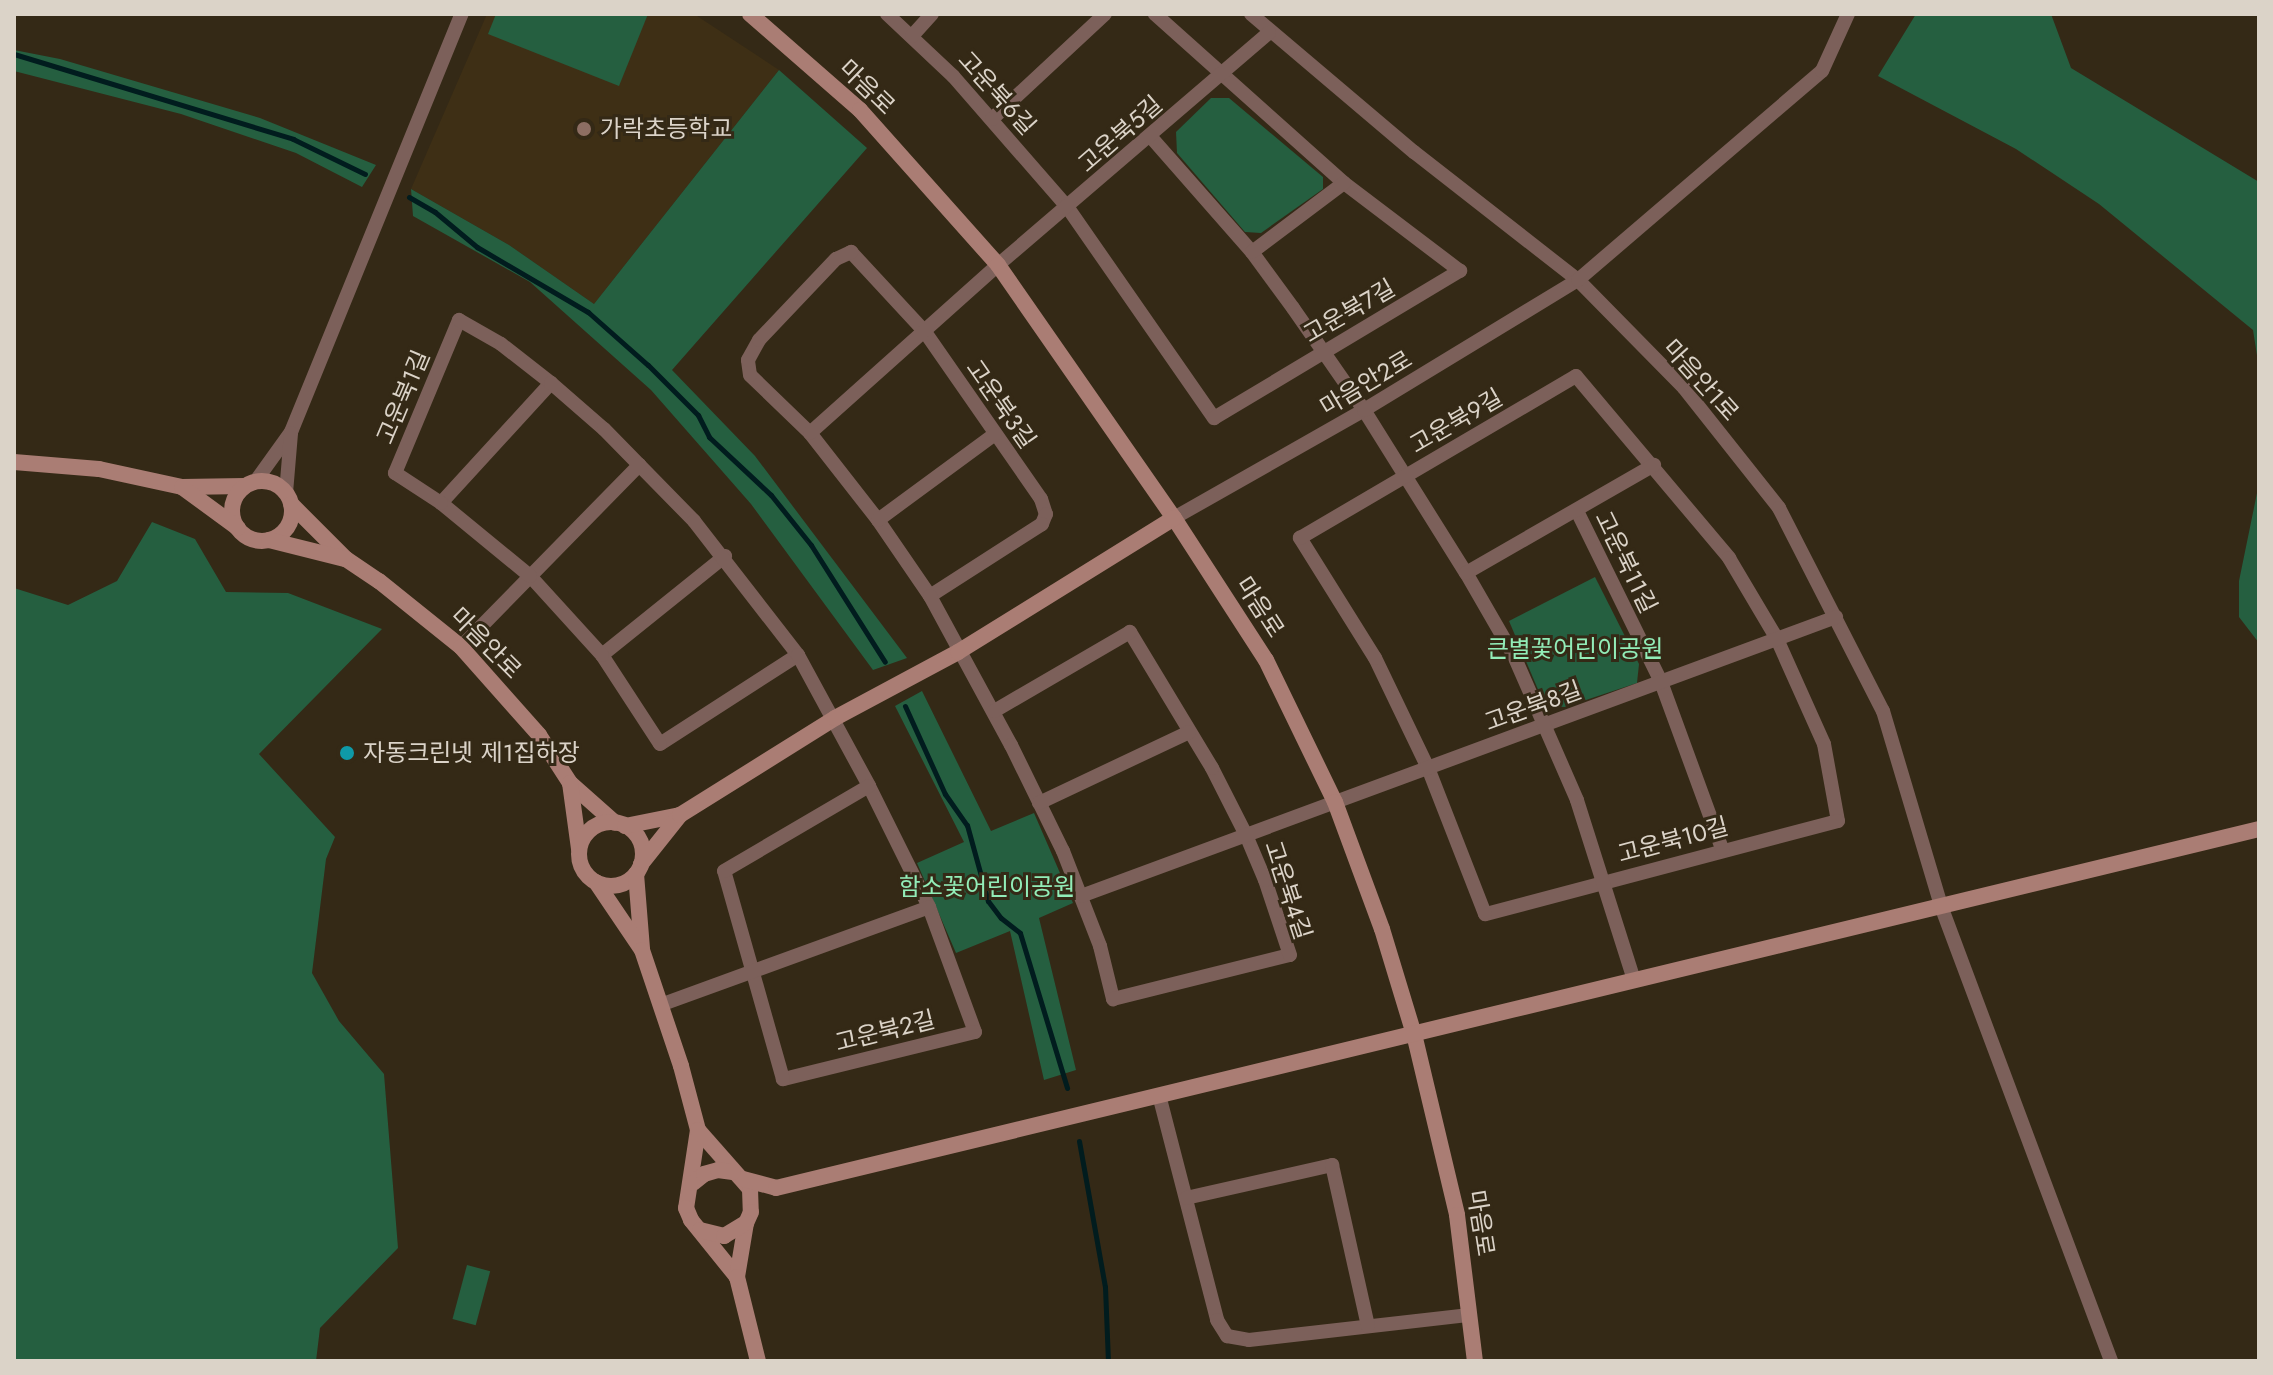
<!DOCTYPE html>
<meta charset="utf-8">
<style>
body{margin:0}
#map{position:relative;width:2273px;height:1375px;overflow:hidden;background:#342916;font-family:Jost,"Noto Sans KR",sans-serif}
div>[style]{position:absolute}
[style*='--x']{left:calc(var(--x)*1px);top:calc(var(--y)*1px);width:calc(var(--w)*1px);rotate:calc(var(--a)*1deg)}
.built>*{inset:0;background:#3e2f15}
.green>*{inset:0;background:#255f40;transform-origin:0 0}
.stream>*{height:5px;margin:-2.5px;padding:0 2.5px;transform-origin:2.5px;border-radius:2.5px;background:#011c1e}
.street>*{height:14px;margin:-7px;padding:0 7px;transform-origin:7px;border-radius:7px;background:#7c605a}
.secondary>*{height:16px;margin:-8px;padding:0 8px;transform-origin:8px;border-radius:8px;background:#aa7d74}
.secondary>.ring{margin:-8px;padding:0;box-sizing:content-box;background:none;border:16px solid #aa7d74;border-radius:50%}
.dots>*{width:22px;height:22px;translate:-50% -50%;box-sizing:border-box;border:4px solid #342916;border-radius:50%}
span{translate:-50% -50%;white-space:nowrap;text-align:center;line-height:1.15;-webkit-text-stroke:6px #342916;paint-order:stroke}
.street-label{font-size:24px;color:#dbd3c8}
.poi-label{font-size:24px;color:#dbd3c8}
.left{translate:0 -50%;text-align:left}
.park-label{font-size:24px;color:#92edb8}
.frame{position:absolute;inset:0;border:16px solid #dbd3c8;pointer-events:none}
</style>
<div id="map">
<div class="built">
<div style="clip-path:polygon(487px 14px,694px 14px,779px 70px,594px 304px,509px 245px,411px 189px)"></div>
</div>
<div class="green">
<div style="clip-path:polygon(496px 14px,648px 14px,619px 86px,488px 34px)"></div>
<div style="clip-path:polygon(1916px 14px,2051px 14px,2071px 68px,2259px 182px,2259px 368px,2253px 330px,2099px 204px,2016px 149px,1878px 76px)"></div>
<div style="clip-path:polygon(14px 50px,60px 59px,260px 118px,376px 165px,362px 187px,296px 153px,181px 114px,14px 71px)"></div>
<div style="clip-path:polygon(779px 70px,867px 148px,672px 370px,755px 456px,907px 658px,873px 670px,751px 504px,651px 390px,530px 282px,413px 216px,411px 189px,509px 245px,594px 304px)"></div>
<div style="clip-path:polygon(1211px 98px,1229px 98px,1323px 177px,1323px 189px,1261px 233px,1245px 232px,1177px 153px,1176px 132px)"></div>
<div style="clip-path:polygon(2259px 441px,2259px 643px,2239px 617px,2239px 581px,2257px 493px)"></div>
<div style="clip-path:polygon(152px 522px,195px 539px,226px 592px,288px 593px,382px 629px,259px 754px,335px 837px,326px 859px,312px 973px,339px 1021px,384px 1074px,398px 1248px,320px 1328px,316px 1361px,14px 1361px,14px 588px,68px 605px,117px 581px)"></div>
<div style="clip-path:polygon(1595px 577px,1639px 664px,1637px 683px,1565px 707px,1545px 706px,1509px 621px)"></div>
<div style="clip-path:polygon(922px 691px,991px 831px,1034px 813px,1073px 903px,1039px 918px,1076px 1070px,1044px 1080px,1010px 931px,956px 953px,917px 863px,964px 842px,895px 706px)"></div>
<div style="left:467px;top:1265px;width:24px;height:56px;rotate:15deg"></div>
</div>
<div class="stream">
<div style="--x:14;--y:54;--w:292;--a:16.9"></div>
<div style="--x:293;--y:139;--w:80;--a:25.9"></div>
<div style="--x:409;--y:197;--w:30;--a:30"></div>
<div style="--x:435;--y:212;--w:55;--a:39.8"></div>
<div style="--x:477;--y:247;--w:129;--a:30.4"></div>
<div style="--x:588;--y:312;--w:80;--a:41.5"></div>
<div style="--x:648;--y:365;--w:71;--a:45"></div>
<div style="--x:698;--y:415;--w:25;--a:63"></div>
<div style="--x:709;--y:437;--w:85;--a:43.1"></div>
<div style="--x:771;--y:495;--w:64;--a:51.3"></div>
<div style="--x:811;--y:545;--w:138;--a:57.7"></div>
<div style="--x:905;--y:706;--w:97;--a:65.6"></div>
<div style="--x:945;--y:794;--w:38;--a:55"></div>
<div style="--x:967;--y:825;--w:79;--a:74.6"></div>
<div style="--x:988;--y:901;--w:21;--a:53"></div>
<div style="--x:1001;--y:918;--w:24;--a:38"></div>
<div style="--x:1020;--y:933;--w:162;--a:73.1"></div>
<div style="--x:1079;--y:1141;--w:148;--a:79.9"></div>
<div style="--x:1105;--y:1287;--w:74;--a:87.7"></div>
</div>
<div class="street">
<div style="--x:887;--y:14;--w:91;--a:43.2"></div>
<div style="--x:953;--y:76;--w:175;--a:48.9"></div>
<div style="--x:1068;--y:208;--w:256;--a:55.2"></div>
<div style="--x:1214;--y:418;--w:287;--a:-30.9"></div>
<div style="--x:1460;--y:271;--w:146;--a:-142.8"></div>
<div style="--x:1344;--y:183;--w:254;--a:-138.2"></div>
<div style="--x:1251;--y:14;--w:214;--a:40.3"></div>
<div style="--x:1414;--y:152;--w:208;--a:38"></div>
<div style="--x:1578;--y:280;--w:151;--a:45.5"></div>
<div style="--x:1684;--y:388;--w:153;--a:51.6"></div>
<div style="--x:1779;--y:508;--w:228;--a:62.9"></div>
<div style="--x:1883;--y:711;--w:203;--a:73.4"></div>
<div style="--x:1941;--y:906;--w:486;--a:69.5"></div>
<div style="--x:912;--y:36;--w:30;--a:-48"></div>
<div style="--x:992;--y:119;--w:154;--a:-42.9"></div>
<div style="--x:1150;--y:136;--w:154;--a:48.7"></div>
<div style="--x:1252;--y:252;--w:69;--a:53.8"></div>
<div style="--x:1293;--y:308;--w:124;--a:55.2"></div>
<div style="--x:1364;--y:410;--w:192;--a:58"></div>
<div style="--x:851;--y:252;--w:109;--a:47.2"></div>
<div style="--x:925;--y:332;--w:203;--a:55.2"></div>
<div style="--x:1041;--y:499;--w:16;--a:72"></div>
<div style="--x:1046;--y:514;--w:11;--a:112"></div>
<div style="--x:1042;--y:524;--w:133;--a:147.3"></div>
<div style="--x:930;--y:596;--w:92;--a:-124.4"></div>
<div style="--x:878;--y:520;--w:110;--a:-128"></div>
<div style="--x:810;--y:433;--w:83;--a:-136"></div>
<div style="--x:750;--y:375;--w:15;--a:-98"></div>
<div style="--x:748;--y:360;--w:23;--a:-61"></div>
<div style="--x:759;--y:340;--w:112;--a:-46.5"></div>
<div style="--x:836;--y:259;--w:17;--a:-25"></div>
<div style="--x:1252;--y:252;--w:115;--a:-36.9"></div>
<div style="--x:1576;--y:376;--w:238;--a:49.9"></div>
<div style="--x:1729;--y:558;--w:94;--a:59.3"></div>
<div style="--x:1777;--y:639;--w:115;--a:65.9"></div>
<div style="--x:1824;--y:744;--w:78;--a:79.7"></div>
<div style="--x:1838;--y:821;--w:365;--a:165.2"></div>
<div style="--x:1485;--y:914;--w:157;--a:-111.3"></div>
<div style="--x:1428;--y:768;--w:122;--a:-115.7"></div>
<div style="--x:1375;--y:658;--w:142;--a:-122"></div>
<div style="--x:1300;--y:538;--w:320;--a:-30.4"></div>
<div style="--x:810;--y:433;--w:252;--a:-41.8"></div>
<div style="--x:998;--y:265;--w:357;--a:-40.6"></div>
<div style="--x:255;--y:482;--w:62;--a:-54.2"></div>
<div style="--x:291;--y:432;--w:452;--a:-67.8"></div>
<div style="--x:286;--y:493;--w:60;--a:-85.2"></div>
<div style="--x:441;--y:503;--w:163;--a:-47.5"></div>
<div style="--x:1577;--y:511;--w:191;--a:63.8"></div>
<div style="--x:1661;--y:682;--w:178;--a:69.9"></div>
<div style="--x:1174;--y:518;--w:219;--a:-29.6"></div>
<div style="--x:1364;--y:410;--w:250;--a:-31.3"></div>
<div style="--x:1578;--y:280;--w:321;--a:-40.6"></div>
<div style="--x:1822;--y:71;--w:63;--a:-65.5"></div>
<div style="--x:878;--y:520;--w:145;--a:-36.3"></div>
<div style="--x:930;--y:596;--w:170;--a:61.5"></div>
<div style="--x:1011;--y:745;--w:118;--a:63.9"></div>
<div style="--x:1063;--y:851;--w:102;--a:68.7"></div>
<div style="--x:1100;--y:946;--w:55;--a:76.2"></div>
<div style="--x:1113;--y:999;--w:182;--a:-14"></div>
<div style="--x:1290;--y:955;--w:79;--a:-108.4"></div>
<div style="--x:1265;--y:880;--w:49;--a:-112.9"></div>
<div style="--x:1246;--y:835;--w:75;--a:-116.9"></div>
<div style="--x:1212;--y:768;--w:159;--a:-121.1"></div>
<div style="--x:1130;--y:632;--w:157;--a:149.8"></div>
<div style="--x:461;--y:647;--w:255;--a:-45.6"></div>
<div style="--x:602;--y:655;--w:158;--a:-38.8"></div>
<div style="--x:798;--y:655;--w:164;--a:147.2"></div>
<div style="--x:660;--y:744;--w:106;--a:-123.1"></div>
<div style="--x:602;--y:655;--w:107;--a:-132.3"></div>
<div style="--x:530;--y:576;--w:115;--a:-140.6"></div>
<div style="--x:441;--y:503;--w:55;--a:-146.9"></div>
<div style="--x:395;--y:473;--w:166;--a:-67.3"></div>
<div style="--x:459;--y:320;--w:48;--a:29.7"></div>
<div style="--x:501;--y:344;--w:63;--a:38"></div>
<div style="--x:551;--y:383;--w:70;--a:41"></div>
<div style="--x:604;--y:429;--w:129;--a:45.6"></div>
<div style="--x:694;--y:521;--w:170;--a:52.2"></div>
<div style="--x:798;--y:655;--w:149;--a:61.5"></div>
<div style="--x:869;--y:786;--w:135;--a:63.6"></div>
<div style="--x:929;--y:907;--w:133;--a:69.8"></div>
<div style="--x:975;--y:1032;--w:198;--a:166.2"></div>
<div style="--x:783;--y:1079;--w:216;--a:-105.8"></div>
<div style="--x:724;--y:871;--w:168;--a:-30.4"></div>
<div style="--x:1039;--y:803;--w:166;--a:-25.3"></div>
<div style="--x:1081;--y:896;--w:805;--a:-20.28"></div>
<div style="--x:1634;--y:980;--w:189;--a:-107.6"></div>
<div style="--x:1577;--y:800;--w:157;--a:-113.6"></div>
<div style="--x:1514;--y:656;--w:96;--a:-120"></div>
<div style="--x:1466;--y:573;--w:217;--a:-29.9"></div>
<div style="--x:663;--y:1004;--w:283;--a:-20"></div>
<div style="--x:1159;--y:1095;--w:232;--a:75.5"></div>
<div style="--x:1217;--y:1320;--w:19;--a:58"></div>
<div style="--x:1227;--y:1336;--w:22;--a:10"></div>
<div style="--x:1249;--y:1340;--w:222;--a:-6.5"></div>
<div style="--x:1186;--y:1198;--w:150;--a:-12.7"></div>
<div style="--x:1332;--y:1165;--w:165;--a:77.4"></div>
</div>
<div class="secondary">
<div style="--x:750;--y:14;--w:146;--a:41.1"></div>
<div style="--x:860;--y:110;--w:208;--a:48.3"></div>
<div style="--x:998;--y:265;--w:308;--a:55.2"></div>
<div style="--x:1174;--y:518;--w:169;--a:57.1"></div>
<div style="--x:1266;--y:660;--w:158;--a:64.1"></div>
<div style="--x:1335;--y:802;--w:135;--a:69.7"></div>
<div style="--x:1382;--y:929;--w:110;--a:73.1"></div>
<div style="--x:1414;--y:1034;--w:186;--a:76.6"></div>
<div style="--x:1457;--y:1215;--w:147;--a:83"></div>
<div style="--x:14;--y:462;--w:85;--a:4.7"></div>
<div style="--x:99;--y:469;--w:85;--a:12.2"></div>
<div style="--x:182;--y:487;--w:63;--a:-0.9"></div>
<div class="ring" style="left:232px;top:481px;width:44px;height:44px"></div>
<div style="--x:182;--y:487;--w:69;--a:36.2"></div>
<div style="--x:291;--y:504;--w:78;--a:45"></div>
<div style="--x:346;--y:559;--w:40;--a:34"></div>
<div style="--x:379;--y:581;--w:105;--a:38.8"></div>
<div style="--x:461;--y:647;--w:118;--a:48.4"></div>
<div style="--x:539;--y:735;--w:57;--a:57.1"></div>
<div style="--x:570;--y:783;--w:60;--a:41.6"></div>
<div style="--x:269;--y:540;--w:78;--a:14"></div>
<div style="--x:570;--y:783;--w:67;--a:82.2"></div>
<div class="ring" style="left:579px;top:822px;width:48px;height:48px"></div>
<div style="--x:625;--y:826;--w:56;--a:-11.3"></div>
<div style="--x:641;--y:864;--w:63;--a:-51.5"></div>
<div style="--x:680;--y:815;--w:183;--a:-32"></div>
<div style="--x:835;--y:718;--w:140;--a:-28.2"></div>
<div style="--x:958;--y:652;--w:254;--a:-31.8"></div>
<div style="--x:636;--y:874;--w:74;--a:85.4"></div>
<div style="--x:596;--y:882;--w:82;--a:55.9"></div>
<div style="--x:642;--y:950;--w:122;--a:71.4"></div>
<div style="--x:681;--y:1066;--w:66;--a:75.1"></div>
<div style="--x:698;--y:1130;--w:79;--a:98.7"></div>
<div style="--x:686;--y:1208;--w:13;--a:67"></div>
<div style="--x:691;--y:1220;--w:73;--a:51.1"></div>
<div style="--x:698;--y:1130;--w:79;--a:48.6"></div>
<div style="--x:750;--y:1189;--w:23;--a:88"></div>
<div style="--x:751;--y:1212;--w:12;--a:114"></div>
<div style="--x:746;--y:1223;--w:55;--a:99.5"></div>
<div style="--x:737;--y:1277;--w:87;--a:76"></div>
<div style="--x:743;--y:1179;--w:34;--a:15"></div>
<div style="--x:776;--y:1188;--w:1526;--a:-13.61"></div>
<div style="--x:693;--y:1183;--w:14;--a:-39"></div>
<div style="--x:704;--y:1174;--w:15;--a:-16"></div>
<div style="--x:718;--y:1170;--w:15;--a:8"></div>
<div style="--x:700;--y:1230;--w:25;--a:14"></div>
<div style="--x:724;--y:1236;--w:26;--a:-31"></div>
</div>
<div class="dots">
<div style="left:584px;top:129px;background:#8d6e63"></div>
<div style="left:347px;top:753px;background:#0f9aa8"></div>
</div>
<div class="street-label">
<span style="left:867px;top:87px;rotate:44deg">마음로</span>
<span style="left:997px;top:93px;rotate:48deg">고운북6길</span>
<span style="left:1120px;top:134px;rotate:-41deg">고운북5길</span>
<span style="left:1349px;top:311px;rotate:-30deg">고운북7길</span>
<span style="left:1701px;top:380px;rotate:48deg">마음안1로</span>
<span style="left:1366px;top:383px;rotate:-31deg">마음안2로</span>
<span style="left:403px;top:397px;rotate:-67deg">고운북1길</span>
<span style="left:1001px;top:404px;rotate:55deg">고운북3길</span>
<span style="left:1456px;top:421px;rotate:-30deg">고운북9길</span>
<span style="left:1626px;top:562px;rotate:64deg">고운북11길</span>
<span style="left:1260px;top:607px;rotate:57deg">마음로</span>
<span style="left:486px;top:643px;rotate:45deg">마음안로</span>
<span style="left:1533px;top:706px;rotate:-20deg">고운북8길</span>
<span style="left:1673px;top:840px;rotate:-15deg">고운북10길</span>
<span style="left:1288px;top:890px;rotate:72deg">고운북4길</span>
<span style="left:885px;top:1031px;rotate:-14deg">고운북2길</span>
<span style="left:1481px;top:1223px;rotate:81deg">마음로</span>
</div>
<div class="poi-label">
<span class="left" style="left:600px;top:129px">가락초등학교</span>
<span class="left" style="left:363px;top:753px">자동크린넷 제1집하장</span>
</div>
<div class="park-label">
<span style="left:1575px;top:649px">큰별꽃어린이공원</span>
<span style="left:987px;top:887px">함소꽃어린이공원</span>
</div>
<div class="frame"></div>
</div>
